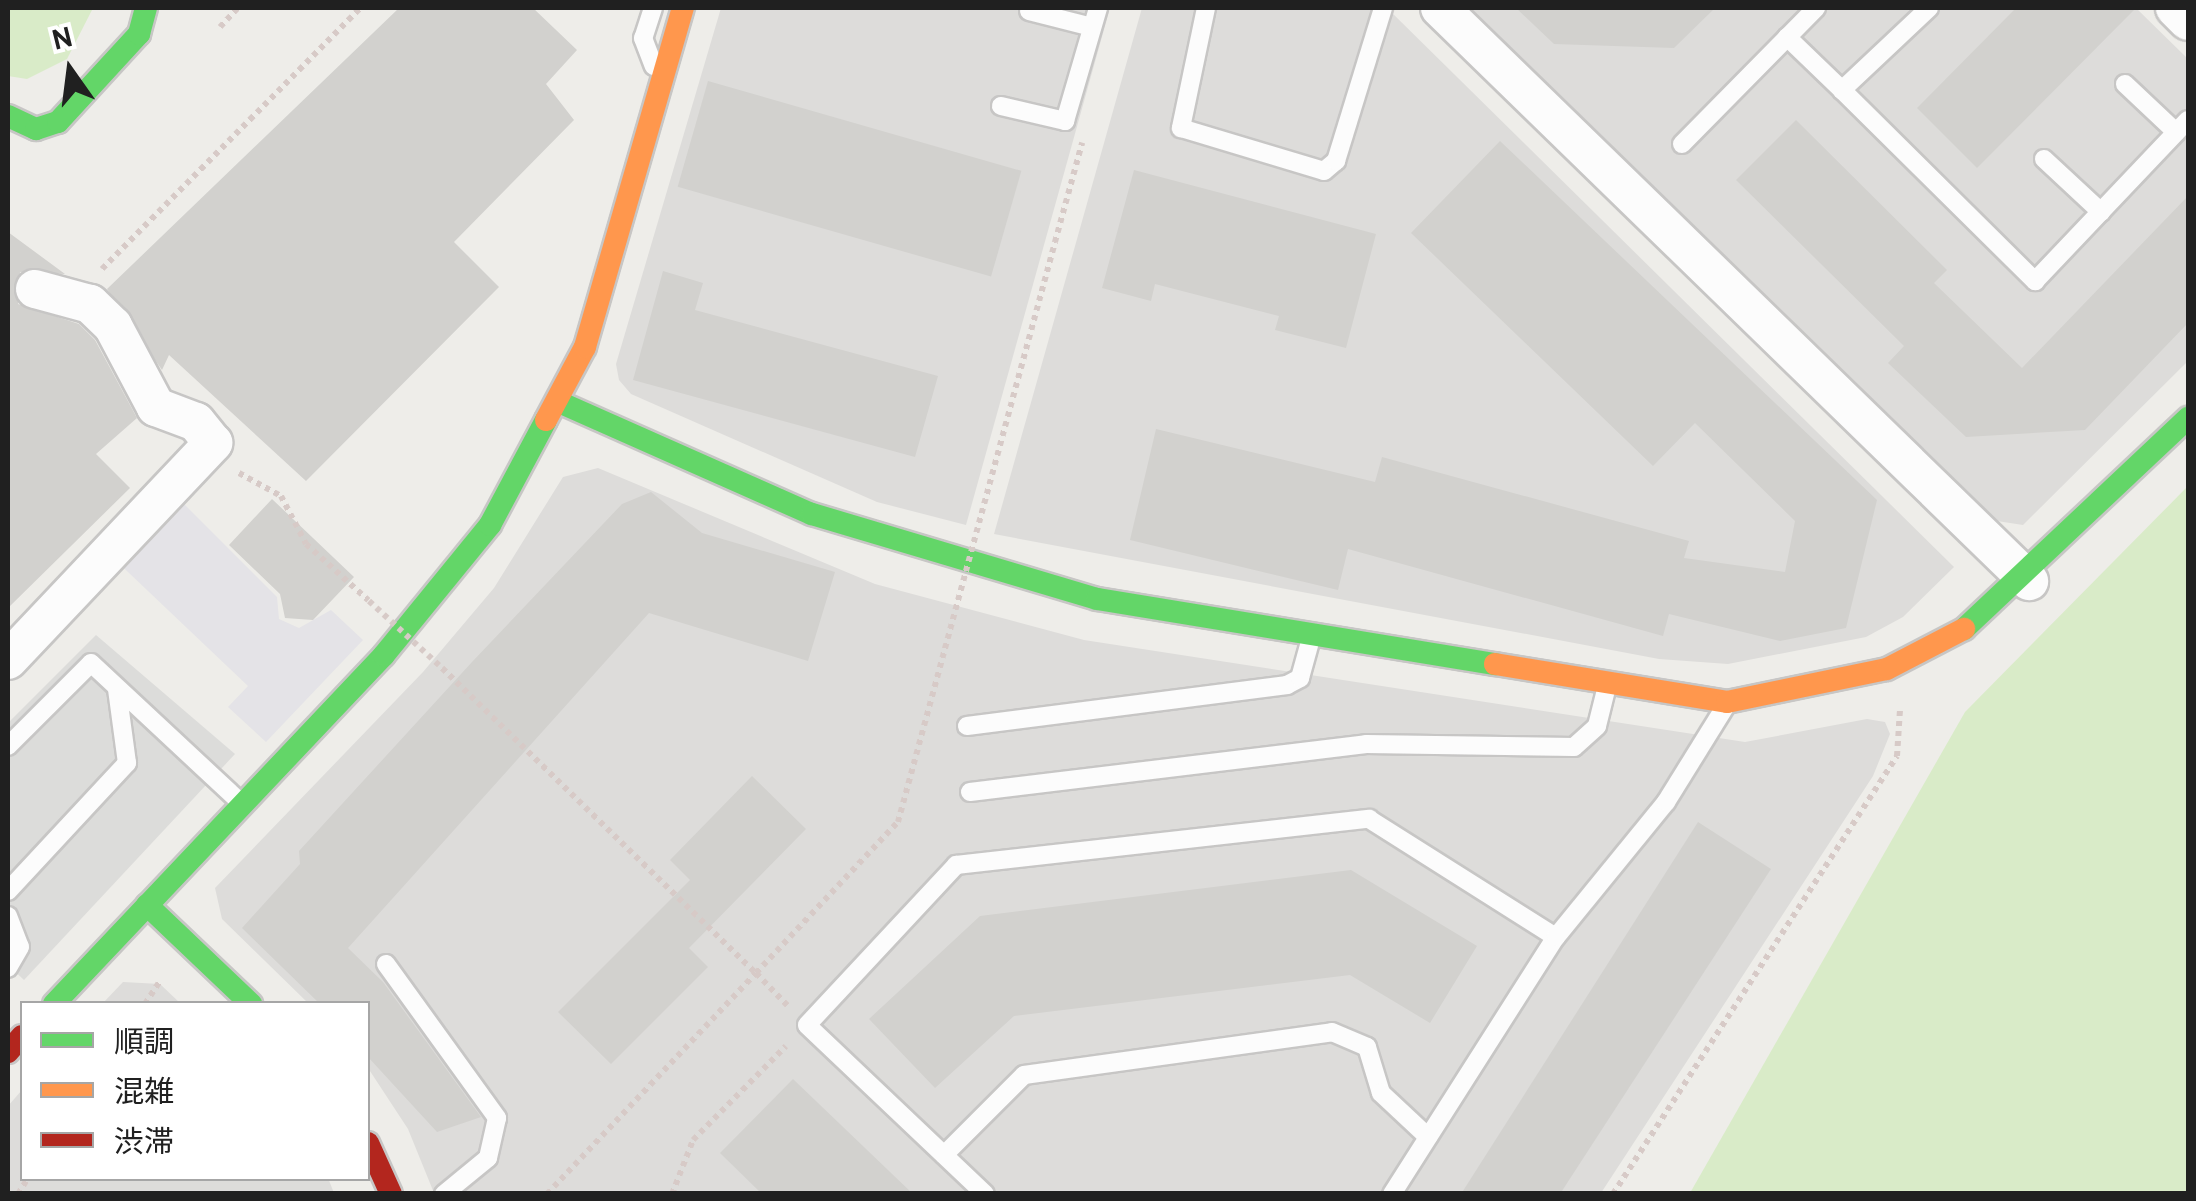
<!DOCTYPE html>
<meta charset="utf-8">
<style>
body{margin:0}
#map{position:relative;width:2196px;height:1201px;overflow:hidden;background:#eeede9;font-family:Overpass,"Noto Sans JP",sans-serif}
div>[style]{position:absolute}
[style*='--x']{left:calc(var(--x)*1px);top:calc(var(--y)*1px);width:calc(var(--w)*1px);rotate:calc(var(--a)*1deg)}
.residential>*{inset:0;background:#dddcda}
.religious>*{inset:0;background:#dcdcda}
.grass>*{inset:0;background:#d9ebc8}
.plaza>*{inset:0;background:#e4e3e7}
.building>*{inset:0;background:#d2d1ce;transform-origin:0 0}
.path>*{height:6px;margin-top:-3px;transform-origin:0;background:repeating-linear-gradient(90deg,#d7cac7 0 5px,transparent 0 10px)}
.roads{filter:drop-shadow(2px 0 #c7c6c5) drop-shadow(-2px 0 #c7c6c5) drop-shadow(0 2px #c7c6c5) drop-shadow(0 -2px #c7c6c5)}
.lane>*{height:18px;margin:-9px;padding:0 9px;transform-origin:9px;border-radius:9px;background:#fcfcfc}
.street>*{height:38px;margin:-19px;padding:0 19px;transform-origin:19px;border-radius:19px;background:#fcfcfc}
.fast>*{height:22px;margin:-11px;padding:0 11px;transform-origin:11px;border-radius:11px;background:#63d668}
.slow>*{height:22px;margin:-11px;padding:0 11px;transform-origin:11px;border-radius:11px;background:#ff974d}
.jam>*{height:22px;margin:-11px;padding:0 11px;transform-origin:11px;border-radius:11px;background:#b3261e}
.path-bridge>*{height:6px;margin-top:-3px;transform-origin:0;background:repeating-linear-gradient(90deg,#d7cac7 0 5px,transparent 0 10px)}
span{translate:-50% -50%;white-space:nowrap;text-align:center;line-height:1.15;-webkit-text-stroke:8px #fff;paint-order:stroke}
.frame{position:absolute;inset:0;border:10px solid #202020;pointer-events:none}
.legend{position:absolute;left:20px;top:1001px;width:350px;height:180px;box-sizing:border-box;background:#fff;border:2px solid #a6a6a6;margin:0;padding:12px 18px;list-style:none;font-size:30px;color:#202020}
.legend li{display:flex;align-items:center;gap:20px;height:50px}
.legend b{width:50px;border:2px solid #a6a6a6}
.north{position:absolute;left:20px;top:20px;width:100px;height:100px;-webkit-text-stroke:8px #fff;paint-order:stroke;rotate:346deg;font-size:28px;font-weight:700;line-height:40px;text-align:center;color:#202020}
.north::after{content:'';display:block;margin:auto;width:35px;height:45px;background:#202020;clip-path:polygon(50% 0,100% 100%,50% 72%,0 100%)}
</style>
<div id="map">
<div class="residential">
<div style="clip-path:polygon(721px 8px,1110px 8px,966px 525px,877px 502px,631px 394px,619px 380px,616px 364px)"></div>
<div style="clip-path:polygon(1142px 8px,1387px 8px,1954px 567px,1903px 617px,1866px 637px,1728px 664px,1659px 659px,994px 534px)"></div>
<div style="clip-path:polygon(1470px 8px,2136px 8px,2188px 59px,2188px 361px,2023px 525px,1997px 521px)"></div>
<div style="clip-path:polygon(598px 468px,875px 584px,1084px 640px,1745px 742px,1867px 719px,1885px 722px,1890px 734px,1873px 776px,1601px 1193px,434px 1193px,408px 1129px,368px 1068px,368px 1004px,308px 1003px,222px 919px,215px 888px,423px 672px,494px 588px,563px 477px)"></div>
<div style="clip-path:polygon(123px 982px,160px 984px,180px 1003px,103px 1003px)"></div>
<div style="clip-path:polygon(22px 1090px,22px 1178px,328px 1178px,334px 1193px,8px 1193px,8px 1106px)"></div>
</div>
<div class="religious">
<div style="clip-path:polygon(96px 635px,235px 754px,24px 980px,8px 965px,8px 723px)"></div>
</div>
<div class="grass">
<div style="clip-path:polygon(8px 8px,93px 8px,67px 59px,27px 79px,8px 76px)"></div>
<div style="clip-path:polygon(2188px 486px,2188px 1193px,1690px 1193px,1965px 712px)"></div>
</div>
<div class="plaza">
<div style="clip-path:polygon(169px 489px,277px 597px,279px 619px,299px 628px,331px 610px,363px 640px,266px 742px,228px 707px,248px 686px,108px 553px)"></div>
</div>
<div class="building">
<div style="clip-path:polygon(399px 8px,533px 8px,577px 50px,546px 84px,574px 120px,454px 242px,499px 287px,306px 481px,169px 355px,162px 370px,107px 289px)"></div>
<div style="clip-path:polygon(1516px 8px,1715px 8px,1674px 48px,1554px 44px)"></div>
<div style="clip-path:polygon(2016px 8px,2136px 8px,1977px 168px,1917px 108px)"></div>
<div style="left:708px;top:81px;width:326px;height:110px;rotate:16deg"></div>
<div style="clip-path:polygon(1796px 120px,1947px 270px,1934px 283px,2022px 368px,2188px 196px,2188px 323px,2085px 430px,1966px 437px,1888px 363px,1904px 346px,1736px 180px)"></div>
<div style="clip-path:polygon(1500px 141px,1877px 500px,1846px 628px,1780px 641px,1669px 614px,1663px 636px,1348px 549px,1338px 590px,1130px 540px,1156px 429px,1375px 482px,1382px 457px,1689px 541px,1684px 558px,1785px 572px,1795px 521px,1695px 423px,1653px 466px,1411px 233px)"></div>
<div style="clip-path:polygon(1134px 170px,1376px 234px,1346px 348px,1275px 330px,1279px 316px,1155px 284px,1151px 301px,1102px 288px)"></div>
<div style="clip-path:polygon(8px 232px,65px 274px,20px 272px,18px 304px,79px 324px,95px 340px,137px 418px,96px 454px,130px 488px,8px 608px)"></div>
<div style="clip-path:polygon(663px 271px,703px 283px,695px 310px,938px 376px,915px 457px,633px 380px)"></div>
<div style="clip-path:polygon(651px 492px,702px 533px,835px 572px,808px 661px,649px 613px,348px 948px,383px 982px,481px 1117px,437px 1132px,368px 1057px,368px 1004px,320px 1004px,242px 928px,300px 864px,299px 851px,472px 662px,622px 504px)"></div>
<div style="clip-path:polygon(272px 499px,354px 577px,313px 620px,285px 618px,280px 594px,229px 545px)"></div>
<div style="clip-path:polygon(752px 776px,806px 829px,689px 948px,708px 967px,611px 1064px,558px 1012px,690px 880px,670px 860px)"></div>
<div style="clip-path:polygon(1698px 822px,1771px 869px,1560px 1194px,1461px 1194px)"></div>
<div style="clip-path:polygon(1351px 870px,1477px 946px,1430px 1023px,1350px 975px,1014px 1016px,935px 1088px,869px 1019px,980px 916px)"></div>
<div style="clip-path:polygon(793px 1079px,913px 1194px,762px 1194px,720px 1153px)"></div>
</div>
<div class="path">
<div style="--x:220;--y:27;--w:26;--a:-47"></div>
<div style="--x:1055;--y:242;--w:103;--a:-74.7"></div>
<div style="--x:102;--y:269;--w:367;--a:-45.3"></div>
<div style="--x:239;--y:473;--w:48;--a:28.7"></div>
<div style="--x:281;--y:496;--w:54;--a:62.5"></div>
<div style="--x:306;--y:544;--w:84;--a:42.1"></div>
<div style="--x:442;--y:668;--w:438;--a:44.2"></div>
<div style="--x:756;--y:973;--w:207;--a:-46.8"></div>
<div style="--x:145;--y:1004;--w:27;--a:-57"></div>
<div style="--x:18;--y:1194;--w:19;--a:-58"></div>
<div style="--x:547;--y:1194;--w:304;--a:-46.6"></div>
<div style="--x:756;--y:973;--w:45;--a:45.9"></div>
<div style="--x:672;--y:1194;--w:58;--a:-68.7"></div>
<div style="--x:693;--y:1140;--w:132;--a:-45.3"></div>
<div style="--x:1613;--y:1194;--w:522;--a:-57.04"></div>
<div style="--x:1897;--y:756;--w:46;--a:-86.3"></div>
</div>
<div class="roads">
<div class="lane">
<div style="--x:653;--y:8;--w:32;--a:108"></div>
<div style="--x:643;--y:38;--w:30;--a:69"></div>
<div style="--x:1206;--y:8;--w:123;--a:101.8"></div>
<div style="--x:1181;--y:128;--w:149;--a:16.7"></div>
<div style="--x:1324;--y:171;--w:16;--a:-40"></div>
<div style="--x:1336;--y:161;--w:160;--a:-72.9"></div>
<div style="--x:1929;--y:8;--w:120;--a:136.7"></div>
<div style="--x:1842;--y:90;--w:272;--a:44.7"></div>
<div style="--x:2035;--y:281;--w:222;--a:-46.5"></div>
<div style="--x:1029;--y:11;--w:65;--a:14.3"></div>
<div style="--x:1787;--y:37;--w:76;--a:43.9"></div>
<div style="--x:2125;--y:84;--w:70;--a:43.3"></div>
<div style="--x:1001;--y:106;--w:66;--a:13.2"></div>
<div style="--x:1065;--y:121;--w:118;--a:-73.7"></div>
<div style="--x:1682;--y:144;--w:191;--a:-45.4"></div>
<div style="--x:2044;--y:159;--w:78;--a:42.9"></div>
<div style="--x:967;--y:726;--w:323;--a:-7.3"></div>
<div style="--x:1287;--y:685;--w:15;--a:-28"></div>
<div style="--x:1300;--y:678;--w:41;--a:-74.6"></div>
<div style="--x:8;--y:746;--w:117;--a:-45"></div>
<div style="--x:91;--y:663;--w:202;--a:43"></div>
<div style="--x:970;--y:792;--w:399;--a:-6.9"></div>
<div style="--x:1366;--y:744;--w:208;--a:0.8"></div>
<div style="--x:1574;--y:747;--w:31;--a:-42"></div>
<div style="--x:1597;--y:726;--w:38;--a:-76"></div>
<div style="--x:8;--y:891;--w:175;--a:-47.1"></div>
<div style="--x:127;--y:763;--w:75;--a:-97.7"></div>
<div style="--x:8;--y:916;--w:33;--a:69"></div>
<div style="--x:20;--y:947;--w:24;--a:120"></div>
<div style="--x:386;--y:964;--w:190;--a:54.2"></div>
<div style="--x:497;--y:1118;--w:41;--a:102.7"></div>
<div style="--x:488;--y:1158;--w:57;--a:140.7"></div>
<div style="--x:944;--y:1155;--w:113;--a:-45"></div>
<div style="--x:1024;--y:1075;--w:311;--a:-7.9"></div>
<div style="--x:1332;--y:1032;--w:38;--a:23"></div>
<div style="--x:1367;--y:1047;--w:48;--a:73.1"></div>
<div style="--x:1381;--y:1093;--w:64;--a:43.1"></div>
<div style="--x:985;--y:1194;--w:245;--a:-136.5"></div>
<div style="--x:807;--y:1025;--w:219;--a:-47"></div>
<div style="--x:956;--y:865;--w:416;--a:-6.4"></div>
<div style="--x:1369;--y:819;--w:221;--a:32.3"></div>
<div style="--x:1392;--y:1194;--w:305;--a:-57.5"></div>
<div style="--x:1556;--y:937;--w:174;--a:-50.8"></div>
<div style="--x:1666;--y:802;--w:112;--a:-58.2"></div>
</div>
<div class="street">
<div style="--x:1440;--y:8;--w:822;--a:44.21"></div>
<div style="--x:2175;--y:8;--w:18;--a:45"></div>
<div style="--x:8;--y:660;--w:299;--a:-46.6"></div>
<div style="--x:213;--y:443;--w:27;--a:-129"></div>
<div style="--x:196;--y:422;--w:43;--a:-159.4"></div>
<div style="--x:156;--y:407;--w:92;--a:-118"></div>
<div style="--x:113;--y:326;--w:32;--a:-136"></div>
<div style="--x:90;--y:304;--w:57;--a:-164.7"></div>
</div>
<div class="fast">
<div style="--x:8;--y:116;--w:31;--a:25"></div>
<div style="--x:36;--y:129;--w:23;--a:-18"></div>
<div style="--x:58;--y:122;--w:120;--a:-47.4"></div>
<div style="--x:139;--y:34;--w:27;--a:-75"></div>
<div style="--x:561;--y:403;--w:274;--a:23.9"></div>
<div style="--x:812;--y:514;--w:297;--a:16.6"></div>
<div style="--x:1097;--y:599;--w:403;--a:9.3"></div>
<div style="--x:1964;--y:629;--w:308;--a:-43.3"></div>
<div style="--x:147;--y:905;--w:144;--a:43.6"></div>
<div style="--x:54;--y:1004;--w:480;--a:-46.6"></div>
<div style="--x:384;--y:655;--w:168;--a:-50.8"></div>
<div style="--x:490;--y:525;--w:119;--a:-61.9"></div>
</div>
<div class="slow">
<div style="--x:546;--y:420;--w:83;--a:-61.9"></div>
<div style="--x:585;--y:347;--w:353;--a:-73.9"></div>
<div style="--x:1495;--y:664;--w:235;--a:9.3"></div>
<div style="--x:1727;--y:702;--w:163;--a:-11.7"></div>
<div style="--x:1887;--y:669;--w:87;--a:-27.5"></div>
</div>
<div class="jam">
<div style="--x:8;--y:1052;--w:21;--a:-49"></div>
<div style="--x:368;--y:1143;--w:56;--a:65.7"></div>
</div>
</div>
<div class="path-bridge">
<div style="--x:369;--y:601;--w:99;--a:42.5"></div>
<div style="--x:898;--y:822;--w:601;--a:-74.85"></div>
</div>
<div class="frame"></div>
<ul class="legend">
<li><b style="height:12px;background:#63d668"></b>順調</li>
<li><b style="height:12px;background:#ff974d"></b>混雑</li>
<li><b style="height:12px;background:#b3261e"></b>渋滞</li>
</ul>
<div class="north">N</div>
</div>
